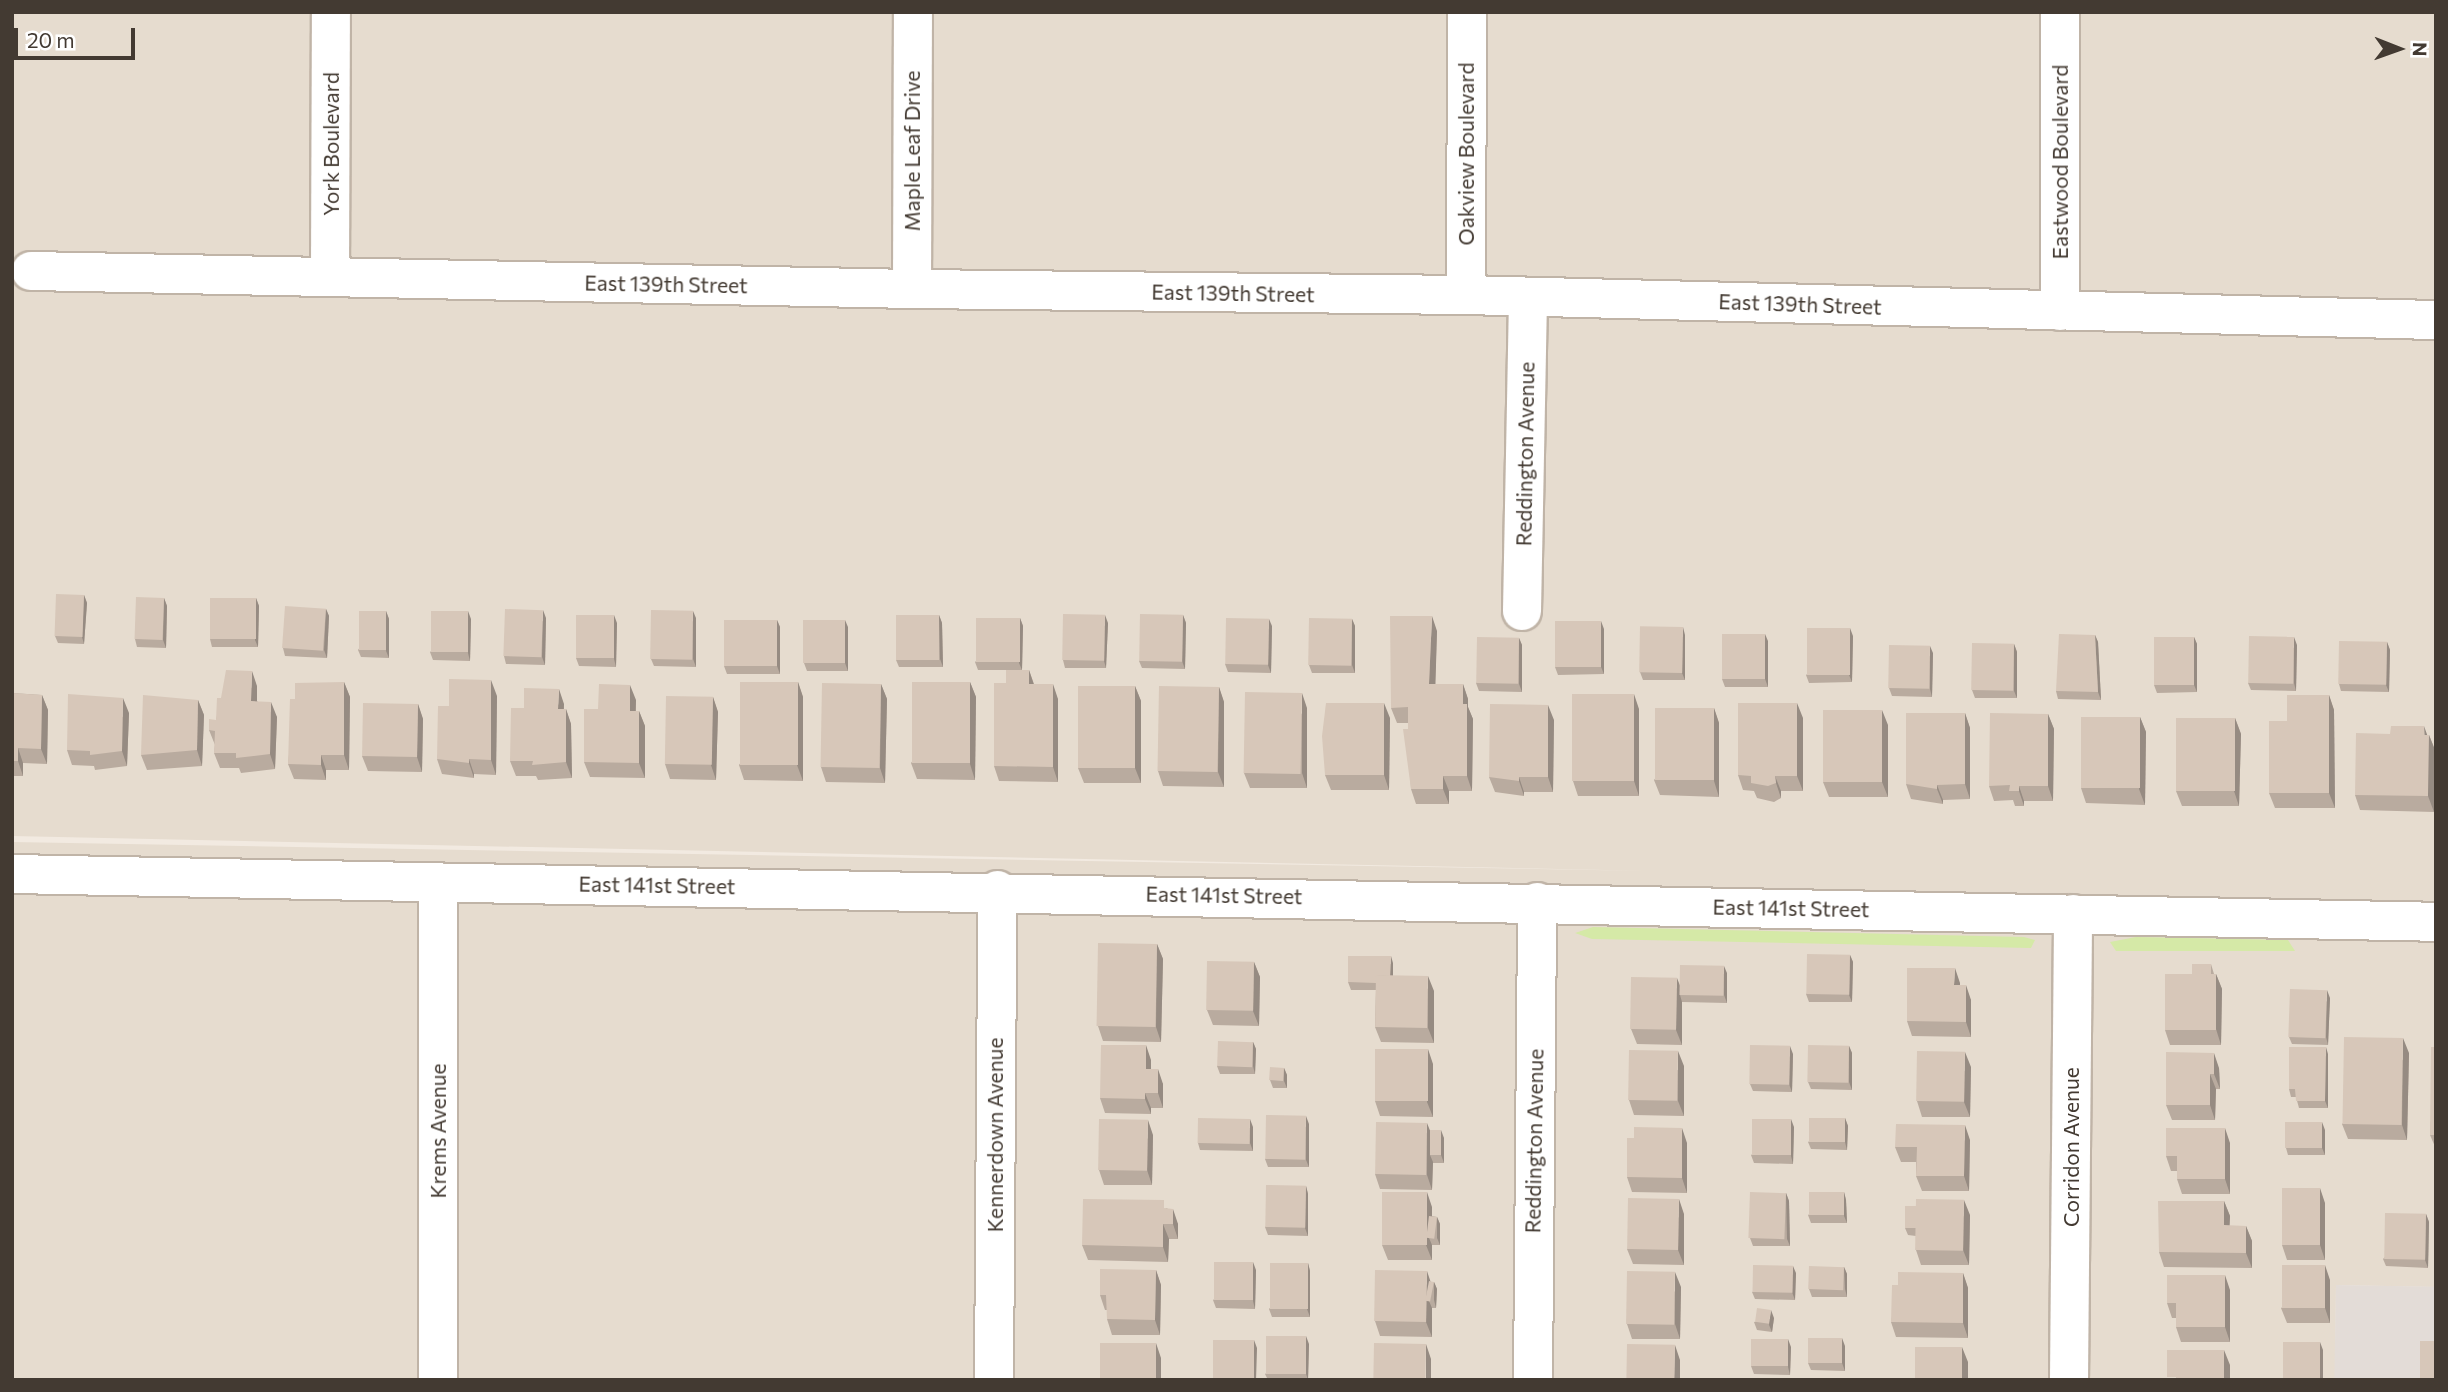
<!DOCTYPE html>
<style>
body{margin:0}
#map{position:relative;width:2448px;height:1392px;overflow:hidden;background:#f2eae1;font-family:Commissioner,sans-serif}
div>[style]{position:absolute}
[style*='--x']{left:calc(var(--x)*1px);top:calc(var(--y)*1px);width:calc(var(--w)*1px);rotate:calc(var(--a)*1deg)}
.residential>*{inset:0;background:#e6dccf}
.industrial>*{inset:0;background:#e3dcd7;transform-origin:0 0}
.green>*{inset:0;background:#d5e9a7}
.roads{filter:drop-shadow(2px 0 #c0b4a7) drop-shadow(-2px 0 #c0b4a7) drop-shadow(0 2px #c0b4a7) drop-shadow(0 -2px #c0b4a7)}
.minor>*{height:38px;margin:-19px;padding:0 19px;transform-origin:19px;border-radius:19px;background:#fff}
.wall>*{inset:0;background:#b9ab9f}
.shaded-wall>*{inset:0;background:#968b82}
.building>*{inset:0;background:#d7c7b9;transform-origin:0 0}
span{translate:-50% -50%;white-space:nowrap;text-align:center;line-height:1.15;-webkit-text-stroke:5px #fff;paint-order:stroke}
.street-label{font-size:21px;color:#433a32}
.frame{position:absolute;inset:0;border:14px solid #433a32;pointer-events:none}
.north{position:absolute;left:2364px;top:14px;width:70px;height:70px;-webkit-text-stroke:5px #fff;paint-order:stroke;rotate:91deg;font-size:19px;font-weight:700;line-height:28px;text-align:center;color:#433a32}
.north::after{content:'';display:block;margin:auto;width:24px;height:32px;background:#433a32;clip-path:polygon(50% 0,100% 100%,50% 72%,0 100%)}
.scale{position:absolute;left:14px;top:28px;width:121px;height:32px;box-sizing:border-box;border:4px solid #433a32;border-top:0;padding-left:9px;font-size:21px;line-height:24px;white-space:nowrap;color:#433a32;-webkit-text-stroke:5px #fff;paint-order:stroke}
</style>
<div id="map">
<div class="residential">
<div style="clip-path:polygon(12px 12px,2436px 12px,2436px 1287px,2336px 1285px,2335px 1380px,12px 1380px,12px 842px,1650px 871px,12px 836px)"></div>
</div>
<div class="industrial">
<div style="left:2336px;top:1285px;width:100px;height:95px;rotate:1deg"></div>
</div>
<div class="green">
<div style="clip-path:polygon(1593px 927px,2024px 937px,2035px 940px,2031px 948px,1592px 939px,1575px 933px)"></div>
<div style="clip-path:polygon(2136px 937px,2288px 940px,2295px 951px,2116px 951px,2110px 942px)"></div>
</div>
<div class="roads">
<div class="minor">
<div style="--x:31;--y:271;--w:881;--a:1.17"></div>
<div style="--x:912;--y:289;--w:554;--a:0.62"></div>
<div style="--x:1466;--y:295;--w:970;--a:1.48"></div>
<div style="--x:330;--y:276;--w:264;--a:-89.8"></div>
<div style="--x:912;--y:289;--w:277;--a:-89.8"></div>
<div style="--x:1466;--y:295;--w:283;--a:-89.8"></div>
<div style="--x:2060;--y:311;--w:299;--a:-90"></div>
<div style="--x:1522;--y:611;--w:314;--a:-88.9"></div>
<div style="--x:12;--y:874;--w:2424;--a:1.13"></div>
<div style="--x:438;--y:1380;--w:498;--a:-90"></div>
<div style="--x:994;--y:1380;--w:490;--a:-89.6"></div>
<div style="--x:1533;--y:1380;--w:478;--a:-89.5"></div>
<div style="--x:2069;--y:1380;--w:466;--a:-89.5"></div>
</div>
</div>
<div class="wall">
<div style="clip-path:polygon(84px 595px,87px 603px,84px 644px,58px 643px,55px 636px)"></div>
<div style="clip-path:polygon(164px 598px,167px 606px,166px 648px,137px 647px,135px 639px)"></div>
<div style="clip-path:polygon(256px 598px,259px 606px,258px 647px,212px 647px,210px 639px)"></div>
<div style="clip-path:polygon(326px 609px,329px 616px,327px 658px,285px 656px,283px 648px)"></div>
<div style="clip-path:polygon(386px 611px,389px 619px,389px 658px,361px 657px,358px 650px)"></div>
<div style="clip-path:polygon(939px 615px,942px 623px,943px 667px,899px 667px,896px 660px)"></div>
<div style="clip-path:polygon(1183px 615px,1186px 623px,1185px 669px,1142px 668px,1139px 661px)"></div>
<div style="clip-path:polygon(546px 618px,545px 665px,506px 664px,504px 656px)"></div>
<div style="clip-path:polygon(696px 618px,696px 667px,654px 666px,651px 659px)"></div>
<div style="clip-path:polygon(1020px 618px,1023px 626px,1022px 670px,1029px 670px,1034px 684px,1058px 699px,1058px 782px,999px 781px,994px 766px,1006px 683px,1012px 670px,978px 670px,975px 662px)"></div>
<div style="clip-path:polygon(471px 619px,470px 661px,433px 660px,430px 652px)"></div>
<div style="clip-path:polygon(1352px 619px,1355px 626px,1355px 673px,1312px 673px,1309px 665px)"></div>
<div style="clip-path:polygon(777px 620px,780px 627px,780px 674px,727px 674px,724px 666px)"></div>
<div style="clip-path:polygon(617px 623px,616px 667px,579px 666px,576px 658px)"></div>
<div style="clip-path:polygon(1108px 623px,1106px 668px,1065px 668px,1063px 660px)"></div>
<div style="clip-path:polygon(1272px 626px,1271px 673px,1228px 672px,1225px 664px)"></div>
<div style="clip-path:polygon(848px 627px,848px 671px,807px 671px,804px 663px)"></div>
<div style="clip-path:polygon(1604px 629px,1604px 674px,1558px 675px,1555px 667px)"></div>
<div style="clip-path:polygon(1437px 631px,1435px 684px,1463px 684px,1468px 699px,1468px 707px,1473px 719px,1472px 791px,1449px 791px,1449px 804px,1416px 804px,1411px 789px,1408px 723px,1397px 723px,1391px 708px)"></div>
<div style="clip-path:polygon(1685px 635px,1685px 680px,1643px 680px,1640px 672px)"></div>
<div style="clip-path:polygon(2095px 635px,2098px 642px,2101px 700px,2058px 699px,2056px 691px)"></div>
<div style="clip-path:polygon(1853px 636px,1852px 682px,1809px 683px,1806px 675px)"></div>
<div style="clip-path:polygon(2194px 637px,2197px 644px,2197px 692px,2157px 693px,2154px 685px)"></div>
<div style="clip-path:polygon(1519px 638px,1522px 645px,1522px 692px,1479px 691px,1476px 683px)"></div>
<div style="clip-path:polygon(1768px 641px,1768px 687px,1725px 687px,1722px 679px)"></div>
<div style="clip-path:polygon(2387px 642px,2390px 650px,2389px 692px,2341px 691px,2339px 684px)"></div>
<div style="clip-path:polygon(2014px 644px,2017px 652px,2017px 698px,1975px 698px,1972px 690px)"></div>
<div style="clip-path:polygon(2297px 645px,2296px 691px,2251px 690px,2248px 683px)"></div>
<div style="clip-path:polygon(1933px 653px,1932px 697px,1892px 696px,1889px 688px)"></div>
<div style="clip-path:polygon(344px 682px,350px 697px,349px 770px,326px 770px,326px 780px,294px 779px,288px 764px,295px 699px)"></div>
<div style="clip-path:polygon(798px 682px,803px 697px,803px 781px,744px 780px,739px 765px)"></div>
<div style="clip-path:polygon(970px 682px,976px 697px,975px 780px,917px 779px,911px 763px)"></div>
<div style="clip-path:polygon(881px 684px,887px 699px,885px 783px,826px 782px,821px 767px)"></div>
<div style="clip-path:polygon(257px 686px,257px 701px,277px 717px,275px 769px,241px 773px,239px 768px,220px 768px,214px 753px,215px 745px,209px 730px,216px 720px,221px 698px)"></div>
<div style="clip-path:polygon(1135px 686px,1141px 701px,1141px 783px,1084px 783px,1078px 768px)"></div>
<div style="clip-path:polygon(1219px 687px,1224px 702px,1224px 787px,1163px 786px,1158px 771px)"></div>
<div style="clip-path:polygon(12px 693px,42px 695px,48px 710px,47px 764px,23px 763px,23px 776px,12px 776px)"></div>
<div style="clip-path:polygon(2329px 695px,2334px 710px,2335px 808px,2275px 808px,2269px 793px,2287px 721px)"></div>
<div style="clip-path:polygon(497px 696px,496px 775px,474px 774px,474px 778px,442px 774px,437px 759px,449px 706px)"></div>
<div style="clip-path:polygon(713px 697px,718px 712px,716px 780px,670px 779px,665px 764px)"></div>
<div style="clip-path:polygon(198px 700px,204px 715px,202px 766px,147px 770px,141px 755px)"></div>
<div style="clip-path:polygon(636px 700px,636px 711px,639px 711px,645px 726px,645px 778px,590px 777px,584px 762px,598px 709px)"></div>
<div style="clip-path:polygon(418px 704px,423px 719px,422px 772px,368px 771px,362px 756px)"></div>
<div style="clip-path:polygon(564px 704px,564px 709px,566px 709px,571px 724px,572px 778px,538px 780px,536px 776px,516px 776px,510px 761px,524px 708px)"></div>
<div style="clip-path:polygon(1307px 708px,1307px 788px,1250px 788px,1244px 773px)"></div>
<div style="clip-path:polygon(1714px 708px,1719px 723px,1719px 797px,1660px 795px,1654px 780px)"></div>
<div style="clip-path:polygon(1639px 709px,1639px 796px,1578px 796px,1573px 781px)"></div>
<div style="clip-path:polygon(129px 713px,127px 766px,95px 770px,94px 766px,72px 765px,67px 750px)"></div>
<div style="clip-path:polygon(1965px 713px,1970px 728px,1970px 799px,1943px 800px,1943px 804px,1911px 799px,1906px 784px)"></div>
<div style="clip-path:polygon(2048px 714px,2054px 729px,2053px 801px,2024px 801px,2024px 806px,2015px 806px,2013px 800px,1994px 801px,1989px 786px)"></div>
<div style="clip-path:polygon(2140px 717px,2146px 732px,2145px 805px,2086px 803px,2081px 788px)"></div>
<div style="clip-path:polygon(1390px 718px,1389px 790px,1331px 790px,1325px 775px)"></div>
<div style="clip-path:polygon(1803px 718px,1803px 791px,1781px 791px,1781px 798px,1774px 802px,1757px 798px,1754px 791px,1743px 790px,1738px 775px)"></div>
<div style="clip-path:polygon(2235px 718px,2241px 734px,2239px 806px,2182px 806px,2176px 791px)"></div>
<div style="clip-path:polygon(1554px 720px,1553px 792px,1524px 792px,1524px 796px,1495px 792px,1489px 777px)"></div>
<div style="clip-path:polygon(1888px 725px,1888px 797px,1829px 797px,1823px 782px)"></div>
<div style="clip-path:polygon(2427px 735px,2429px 735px,2435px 750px,2434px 812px,2360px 810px,2355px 795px)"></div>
<div style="clip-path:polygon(1157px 944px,1163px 959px,1161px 1042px,1103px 1041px,1098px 1026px)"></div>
<div style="clip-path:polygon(1850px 955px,1853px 962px,1852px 1002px,1809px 1002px,1806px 994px)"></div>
<div style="clip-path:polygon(1254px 962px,1260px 977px,1259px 1026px,1213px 1025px,1207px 1010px)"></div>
<div style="clip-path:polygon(1393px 963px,1393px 976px,1434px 991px,1434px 1043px,1381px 1042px,1375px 1027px,1376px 990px,1351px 990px,1348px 982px)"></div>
<div style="clip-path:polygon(2211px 964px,2214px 974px,2216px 974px,2222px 989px,2221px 1045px,2170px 1045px,2165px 1030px,2192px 974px)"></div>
<div style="clip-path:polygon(1727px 973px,1727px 1003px,1682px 1002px,1682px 1045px,1637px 1044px,1631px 1029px,1680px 985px)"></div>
<div style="clip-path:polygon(1960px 983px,1960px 985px,1971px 1000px,1971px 1037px,1912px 1036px,1907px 1021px)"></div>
<div style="clip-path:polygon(2330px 998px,2328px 1045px,2292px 1044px,2289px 1037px)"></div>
<div style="clip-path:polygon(1253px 1042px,1256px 1049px,1255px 1074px,1220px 1074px,1217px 1066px)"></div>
<div style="clip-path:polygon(1849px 1046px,1852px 1053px,1852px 1090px,1811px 1089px,1808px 1082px)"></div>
<div style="clip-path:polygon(2436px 1047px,2436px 1149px,2430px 1135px)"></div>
<div style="clip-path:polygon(2409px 1053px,2407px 1140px,2348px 1139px,2342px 1124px)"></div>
<div style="clip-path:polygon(1793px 1054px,1792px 1092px,1753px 1091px,1750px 1084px)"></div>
<div style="clip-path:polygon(2328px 1054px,2328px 1108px,2299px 1108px,2296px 1097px,2291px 1097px,2289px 1089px)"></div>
<div style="clip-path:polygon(1151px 1060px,1151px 1069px,1163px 1084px,1163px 1108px,1151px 1108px,1151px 1114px,1105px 1113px,1100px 1098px)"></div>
<div style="clip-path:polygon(1433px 1064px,1433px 1117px,1380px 1116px,1375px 1101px)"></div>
<div style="clip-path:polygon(1684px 1066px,1684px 1116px,1634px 1115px,1629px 1100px)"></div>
<div style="clip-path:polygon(1971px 1067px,1970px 1117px,1922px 1117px,1917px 1101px)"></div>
<div style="clip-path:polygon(1284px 1068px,1287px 1075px,1287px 1088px,1273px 1088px,1270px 1080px)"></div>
<div style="clip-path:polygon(2219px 1068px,2220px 1089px,2216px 1089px,2215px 1120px,2172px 1120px,2166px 1105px)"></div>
<div style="clip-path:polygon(1845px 1118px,1848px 1126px,1847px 1150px,1811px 1149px,1808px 1142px)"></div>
<div style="clip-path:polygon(1309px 1124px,1309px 1167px,1268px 1167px,1265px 1159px)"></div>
<div style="clip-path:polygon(1253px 1127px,1253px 1151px,1200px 1150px,1198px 1143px)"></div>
<div style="clip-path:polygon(1794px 1127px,1793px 1164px,1754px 1163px,1751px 1155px)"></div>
<div style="clip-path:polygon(1430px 1130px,1444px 1138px,1444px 1163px,1433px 1163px,1433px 1162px,1432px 1190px,1380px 1189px,1375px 1174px)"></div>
<div style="clip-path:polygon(2325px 1130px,2325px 1155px,2288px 1155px,2286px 1148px)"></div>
<div style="clip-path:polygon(1153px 1135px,1152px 1185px,1104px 1185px,1099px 1170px)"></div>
<div style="clip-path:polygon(1634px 1138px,1687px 1143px,1687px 1193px,1632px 1192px,1627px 1177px)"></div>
<div style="clip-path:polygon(1970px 1140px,1969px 1191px,1922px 1191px,1916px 1176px,1916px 1162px,1901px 1162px,1895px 1147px)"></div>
<div style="clip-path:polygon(2230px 1143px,2230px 1194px,2182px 1194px,2177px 1179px,2177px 1171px,2171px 1171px,2166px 1156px)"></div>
<div style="clip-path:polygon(1306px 1186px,1308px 1194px,1308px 1236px,1268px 1235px,1265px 1227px)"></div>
<div style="clip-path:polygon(1844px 1192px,1846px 1200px,1847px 1223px,1811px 1223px,1808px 1215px)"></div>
<div style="clip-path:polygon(1786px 1193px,1789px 1201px,1790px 1246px,1753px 1246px,1750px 1238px)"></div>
<div style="clip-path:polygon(2224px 1201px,2230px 1216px,2229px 1226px,2246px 1226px,2252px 1241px,2252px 1268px,2164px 1267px,2159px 1252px)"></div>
<div style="clip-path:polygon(2325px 1203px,2325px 1260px,2287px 1260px,2282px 1245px)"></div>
<div style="clip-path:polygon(1432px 1207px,1432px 1216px,1437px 1217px,1440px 1224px,1440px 1245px,1432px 1245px,1432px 1260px,1388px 1260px,1382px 1245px)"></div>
<div style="clip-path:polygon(1167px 1208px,1178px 1224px,1178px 1239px,1169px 1239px,1168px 1262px,1088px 1260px,1082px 1245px)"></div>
<div style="clip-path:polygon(1684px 1214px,1684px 1265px,1633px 1264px,1627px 1249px)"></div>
<div style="clip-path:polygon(2426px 1214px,2429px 1222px,2428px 1268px,2386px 1266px,2383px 1259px)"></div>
<div style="clip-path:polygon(1970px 1215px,1969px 1265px,1921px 1265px,1916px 1250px,1916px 1236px,1908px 1235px,1905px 1228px)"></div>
<div style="clip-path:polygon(1308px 1263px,1310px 1271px,1310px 1317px,1272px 1317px,1269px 1309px)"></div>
<div style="clip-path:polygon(1844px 1267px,1847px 1274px,1847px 1297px,1812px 1297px,1809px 1289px)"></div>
<div style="clip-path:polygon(1156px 1270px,1161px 1285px,1160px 1335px,1112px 1335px,1107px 1319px,1107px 1310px,1105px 1310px,1100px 1295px)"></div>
<div style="clip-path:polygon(1256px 1270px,1255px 1309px,1216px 1308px,1213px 1300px)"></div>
<div style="clip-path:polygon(1796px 1273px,1795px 1300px,1755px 1299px,1752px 1292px)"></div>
<div style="clip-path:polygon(1963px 1273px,1968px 1288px,1968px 1338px,1896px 1337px,1891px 1322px,1898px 1285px)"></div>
<div style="clip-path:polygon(2330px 1280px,2330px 1323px,2287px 1323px,2281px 1308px)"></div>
<div style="clip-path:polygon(1430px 1282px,1434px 1282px,1437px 1289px,1436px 1308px,1432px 1308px,1432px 1337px,1380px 1336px,1375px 1321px)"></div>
<div style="clip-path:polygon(1681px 1287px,1680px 1339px,1632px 1339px,1627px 1324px)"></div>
<div style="clip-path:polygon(2230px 1290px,2230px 1342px,2181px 1342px,2176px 1327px,2176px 1318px,2172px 1318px,2167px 1303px)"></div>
<div style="clip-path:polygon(1774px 1318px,1772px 1332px,1757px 1330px,1754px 1322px)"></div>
<div style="clip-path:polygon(1309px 1344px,1308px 1380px,1268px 1380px,1265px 1374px)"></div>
<div style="clip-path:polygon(1845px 1346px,1845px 1371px,1811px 1370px,1808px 1363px)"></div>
<div style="clip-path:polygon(1791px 1347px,1790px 1375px,1754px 1374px,1751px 1366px)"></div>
</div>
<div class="shaded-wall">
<div style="clip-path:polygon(84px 595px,87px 603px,84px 644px,82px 637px)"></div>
<div style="clip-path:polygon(164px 598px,167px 606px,166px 648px,163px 640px)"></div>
<div style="clip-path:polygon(256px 598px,259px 606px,258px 647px,255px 640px)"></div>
<div style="clip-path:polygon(326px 609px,329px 616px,327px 658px,324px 650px)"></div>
<div style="clip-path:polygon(543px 610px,546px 618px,545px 665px,542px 657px)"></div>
<div style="clip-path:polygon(386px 611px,389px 619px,389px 658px,386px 651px)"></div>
<div style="clip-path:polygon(468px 611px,471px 619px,470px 661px,468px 653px)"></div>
<div style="clip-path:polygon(693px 611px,696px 618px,696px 667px,693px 659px)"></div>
<div style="clip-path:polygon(614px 615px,617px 623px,616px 667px,614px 659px)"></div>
<div style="clip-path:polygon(939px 615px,942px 623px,943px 667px,940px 659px)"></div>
<div style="clip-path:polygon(1105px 615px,1108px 623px,1106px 668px,1104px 661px)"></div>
<div style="clip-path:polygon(1183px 615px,1186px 623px,1185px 669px,1182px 661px)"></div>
<div style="clip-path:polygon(1432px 616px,1437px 631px,1435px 699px,1429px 684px)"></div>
<div style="clip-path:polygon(1020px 618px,1023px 626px,1022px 670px,1019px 663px)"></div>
<div style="clip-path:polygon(1269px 619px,1272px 626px,1271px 673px,1268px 665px)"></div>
<div style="clip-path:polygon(1352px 619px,1355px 626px,1355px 673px,1352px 665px)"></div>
<div style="clip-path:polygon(777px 620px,780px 627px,780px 674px,777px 666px)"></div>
<div style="clip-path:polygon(845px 620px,848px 627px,848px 671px,845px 663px)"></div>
<div style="clip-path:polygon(1601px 621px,1604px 629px,1604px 674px,1601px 667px)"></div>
<div style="clip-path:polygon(1683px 627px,1685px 635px,1685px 680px,1682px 673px)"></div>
<div style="clip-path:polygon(1850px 628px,1853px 636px,1852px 682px,1849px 675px)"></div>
<div style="clip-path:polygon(1765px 634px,1768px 641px,1768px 687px,1765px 679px)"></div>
<div style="clip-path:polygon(2095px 635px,2098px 642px,2101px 700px,2098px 692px)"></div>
<div style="clip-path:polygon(2194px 637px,2197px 644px,2197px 692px,2194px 685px)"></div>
<div style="clip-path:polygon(2294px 637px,2297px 645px,2296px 691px,2294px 683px)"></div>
<div style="clip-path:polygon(1519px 638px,1522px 645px,1522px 692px,1519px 684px)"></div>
<div style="clip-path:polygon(2387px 642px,2390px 650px,2389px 692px,2386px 685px)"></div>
<div style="clip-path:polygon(2014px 644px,2017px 652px,2017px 698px,2014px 691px)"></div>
<div style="clip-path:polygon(1930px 646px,1933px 653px,1932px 697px,1930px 689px)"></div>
<div style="clip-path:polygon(1029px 670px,1034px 685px,1029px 684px)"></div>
<div style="clip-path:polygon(252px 671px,257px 686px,257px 716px,251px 701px)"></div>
<div style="clip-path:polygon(491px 680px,497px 696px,496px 775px,491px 760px)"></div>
<div style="clip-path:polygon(344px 682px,350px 697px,349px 770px,344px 755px)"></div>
<div style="clip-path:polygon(798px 682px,803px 697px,803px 781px,797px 765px)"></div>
<div style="clip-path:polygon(970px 682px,976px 697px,975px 780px,970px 764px)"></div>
<div style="clip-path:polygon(881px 684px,887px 699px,885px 783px,880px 768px)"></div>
<div style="clip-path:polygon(1053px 684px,1058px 699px,1058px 782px,1053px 767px)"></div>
<div style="clip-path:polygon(1463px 684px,1468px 699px,1468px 707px,1473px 719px,1472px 791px,1467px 776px,1463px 704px)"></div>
<div style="clip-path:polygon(630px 685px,636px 700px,635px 726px,630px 711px)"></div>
<div style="clip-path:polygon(1135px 686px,1141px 701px,1141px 783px,1135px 768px)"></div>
<div style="clip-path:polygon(1219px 687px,1224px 702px,1224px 787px,1218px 772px)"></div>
<div style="clip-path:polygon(559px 689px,564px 704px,563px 724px,558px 709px)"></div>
<div style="clip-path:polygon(1302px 693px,1307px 708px,1307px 788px,1302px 773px)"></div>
<div style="clip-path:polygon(1634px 694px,1639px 709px,1639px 796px,1634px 781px)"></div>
<div style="clip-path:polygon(42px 695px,48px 710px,47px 764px,41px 749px)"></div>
<div style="clip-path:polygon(2329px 695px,2334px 710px,2335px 808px,2329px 793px)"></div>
<div style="clip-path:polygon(713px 697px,718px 712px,716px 780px,711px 765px)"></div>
<div style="clip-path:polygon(123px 698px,129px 713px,127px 766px,122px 751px)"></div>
<div style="clip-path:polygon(198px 700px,204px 715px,202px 766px,197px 750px)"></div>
<div style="clip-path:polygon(271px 702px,277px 717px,275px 769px,270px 754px)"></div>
<div style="clip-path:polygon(1384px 703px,1390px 718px,1389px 790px,1384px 775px)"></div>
<div style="clip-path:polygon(1797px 703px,1803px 718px,1803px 791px,1797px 776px)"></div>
<div style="clip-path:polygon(418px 704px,423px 719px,422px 772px,417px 757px)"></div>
<div style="clip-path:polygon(1548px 705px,1554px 720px,1553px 792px,1548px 777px)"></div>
<div style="clip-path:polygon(1714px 708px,1719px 723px,1719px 797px,1714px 781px)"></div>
<div style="clip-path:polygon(566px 709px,571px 724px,572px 778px,566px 762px)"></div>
<div style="clip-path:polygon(1882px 710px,1888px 725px,1888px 797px,1882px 782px)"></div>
<div style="clip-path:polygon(639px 711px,645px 726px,645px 778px,639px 763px)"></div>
<div style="clip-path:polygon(1965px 713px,1970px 728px,1970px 799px,1965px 784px)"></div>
<div style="clip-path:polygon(2048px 714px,2054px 729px,2053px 801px,2048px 786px)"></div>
<div style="clip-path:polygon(2140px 717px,2146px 732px,2145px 805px,2139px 789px)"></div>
<div style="clip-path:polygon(2235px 718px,2241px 734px,2239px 806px,2234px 791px)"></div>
<div style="clip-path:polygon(2424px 726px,2429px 740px,2429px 735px,2435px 750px,2434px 812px,2428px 796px)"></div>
<div style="clip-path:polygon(18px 748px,23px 763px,23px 776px,18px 761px)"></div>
<div style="clip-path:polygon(321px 755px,326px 770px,326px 780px,321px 765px)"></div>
<div style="clip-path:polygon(469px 759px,474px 774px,474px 778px,469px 763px)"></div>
<div style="clip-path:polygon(1443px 776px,1449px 791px,1449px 804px,1443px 789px)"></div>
<div style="clip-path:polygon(1775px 776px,1781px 791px,1781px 798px,1776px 783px)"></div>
<div style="clip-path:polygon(1519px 777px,1524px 792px,1524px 796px,1519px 781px)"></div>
<div style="clip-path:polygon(1937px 785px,1943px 800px,1943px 804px,1937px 789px)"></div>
<div style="clip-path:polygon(2019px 786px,2024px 801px,2024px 806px,2019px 791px)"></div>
<div style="clip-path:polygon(1157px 944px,1163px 959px,1161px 1042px,1156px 1027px)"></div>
<div style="clip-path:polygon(1850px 955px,1853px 962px,1852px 1002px,1849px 995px)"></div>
<div style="clip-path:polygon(1391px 956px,1393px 963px,1393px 991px,1390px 983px)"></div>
<div style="clip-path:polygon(1254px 962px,1260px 977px,1259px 1026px,1253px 1011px)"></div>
<div style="clip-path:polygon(1724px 966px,1727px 973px,1727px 1003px,1724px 995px)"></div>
<div style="clip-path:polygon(1955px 968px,1960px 983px,1960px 1000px,1954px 985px)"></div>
<div style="clip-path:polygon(2216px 974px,2222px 989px,2221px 1045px,2216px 1029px)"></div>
<div style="clip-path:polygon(1428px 976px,1434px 991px,1434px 1043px,1428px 1028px)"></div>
<div style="clip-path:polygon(1677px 978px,1683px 993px,1680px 995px,1682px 1002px,1682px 1045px,1676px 1030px)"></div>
<div style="clip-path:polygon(1966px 985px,1971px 1000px,1971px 1037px,1966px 1022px)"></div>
<div style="clip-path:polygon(2327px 990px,2330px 998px,2328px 1045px,2326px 1037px)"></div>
<div style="clip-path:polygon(2403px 1038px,2409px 1053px,2407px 1140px,2402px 1125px)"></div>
<div style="clip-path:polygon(1253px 1042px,1256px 1049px,1255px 1074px,1253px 1066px)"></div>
<div style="clip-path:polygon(1146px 1045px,1151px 1060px,1151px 1084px,1146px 1069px)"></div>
<div style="clip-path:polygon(1790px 1046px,1793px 1054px,1792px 1092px,1789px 1084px)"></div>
<div style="clip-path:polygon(1849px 1046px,1852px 1053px,1852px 1090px,1849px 1082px)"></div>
<div style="clip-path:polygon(2326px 1047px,2328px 1054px,2328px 1108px,2325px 1101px)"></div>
<div style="clip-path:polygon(1428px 1049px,1433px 1064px,1433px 1117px,1427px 1102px)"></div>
<div style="clip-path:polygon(1678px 1051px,1684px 1066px,1684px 1116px,1678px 1101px)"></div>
<div style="clip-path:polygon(1965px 1052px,1971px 1067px,1970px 1117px,1964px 1102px)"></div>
<div style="clip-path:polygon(2214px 1053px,2219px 1068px,2220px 1089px,2214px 1074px)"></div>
<div style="clip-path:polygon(1284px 1068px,1287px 1075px,1287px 1088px,1284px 1081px)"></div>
<div style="clip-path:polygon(1158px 1069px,1163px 1084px,1163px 1108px,1158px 1093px)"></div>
<div style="clip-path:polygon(2210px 1074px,2216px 1089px,2215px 1120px,2210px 1105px)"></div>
<div style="clip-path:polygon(1145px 1093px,1151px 1108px,1151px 1114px,1145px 1099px)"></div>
<div style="clip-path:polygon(1306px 1116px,1309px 1124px,1309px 1167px,1306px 1160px)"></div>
<div style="clip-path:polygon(1845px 1118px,1848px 1126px,1847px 1150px,1845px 1142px)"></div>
<div style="clip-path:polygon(1250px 1119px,1253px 1127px,1253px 1151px,1250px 1143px)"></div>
<div style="clip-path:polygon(1791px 1119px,1794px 1127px,1793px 1164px,1791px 1156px)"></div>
<div style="clip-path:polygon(1148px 1120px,1153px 1135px,1152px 1185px,1147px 1170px)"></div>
<div style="clip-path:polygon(2322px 1122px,2325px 1130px,2325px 1155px,2322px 1148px)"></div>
<div style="clip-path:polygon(1427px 1123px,1433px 1138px,1430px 1155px,1433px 1162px,1432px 1190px,1427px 1175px)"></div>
<div style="clip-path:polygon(1965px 1125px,1970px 1140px,1969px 1191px,1964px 1176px)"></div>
<div style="clip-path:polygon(1682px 1128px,1687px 1143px,1687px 1193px,1682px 1178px)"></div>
<div style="clip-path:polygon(2225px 1128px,2230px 1143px,2230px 1194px,2225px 1179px)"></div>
<div style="clip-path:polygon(1441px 1130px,1444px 1138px,1444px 1163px,1441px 1155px)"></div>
<div style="clip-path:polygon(1306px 1186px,1308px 1194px,1308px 1236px,1305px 1228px)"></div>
<div style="clip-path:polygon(2320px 1188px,2325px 1203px,2325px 1260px,2320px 1245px)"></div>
<div style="clip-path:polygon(1427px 1192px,1432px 1207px,1432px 1238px,1429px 1238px,1432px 1245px,1432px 1260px,1426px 1245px)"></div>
<div style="clip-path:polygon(1844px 1192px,1846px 1200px,1847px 1223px,1844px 1216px)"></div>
<div style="clip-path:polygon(1786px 1193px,1789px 1201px,1790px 1246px,1787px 1239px)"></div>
<div style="clip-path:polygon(1679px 1199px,1684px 1214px,1684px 1265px,1678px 1250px)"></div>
<div style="clip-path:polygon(1964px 1200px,1970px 1215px,1969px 1265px,1963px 1250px)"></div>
<div style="clip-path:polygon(2224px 1201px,2230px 1216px,2229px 1241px,2224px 1225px)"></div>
<div style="clip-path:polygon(1173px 1209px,1178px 1224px,1178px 1239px,1173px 1224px)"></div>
<div style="clip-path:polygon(2426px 1214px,2429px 1222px,2428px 1268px,2425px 1260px)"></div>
<div style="clip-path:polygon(1437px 1217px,1440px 1224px,1440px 1245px,1437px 1238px)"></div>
<div style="clip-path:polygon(1163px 1224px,1169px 1239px,1168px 1262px,1163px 1247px)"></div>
<div style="clip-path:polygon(2246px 1226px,2252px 1241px,2252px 1268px,2246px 1253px)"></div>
<div style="clip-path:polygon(1253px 1262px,1256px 1270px,1255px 1309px,1253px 1301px)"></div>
<div style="clip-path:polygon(1308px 1263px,1310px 1271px,1310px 1317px,1307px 1309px)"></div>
<div style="clip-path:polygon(2325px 1265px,2330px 1280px,2330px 1323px,2325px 1308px)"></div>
<div style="clip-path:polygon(1793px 1266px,1796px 1273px,1795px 1300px,1792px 1292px)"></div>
<div style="clip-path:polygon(1844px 1267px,1847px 1274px,1847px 1297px,1845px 1289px)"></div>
<div style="clip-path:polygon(1156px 1270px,1161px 1285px,1160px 1335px,1155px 1320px)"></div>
<div style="clip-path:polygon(1427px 1271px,1432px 1286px,1429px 1301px,1432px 1308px,1432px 1337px,1426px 1322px)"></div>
<div style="clip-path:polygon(1675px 1272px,1681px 1287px,1680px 1339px,1675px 1324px)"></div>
<div style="clip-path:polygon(1963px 1273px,1968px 1288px,1968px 1338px,1963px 1323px)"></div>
<div style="clip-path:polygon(2225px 1275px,2230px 1290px,2230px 1342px,2225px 1327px)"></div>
<div style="clip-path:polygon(1434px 1282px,1437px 1289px,1436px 1308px,1434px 1300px)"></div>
<div style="clip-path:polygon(1771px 1310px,1774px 1318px,1772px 1332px,1769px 1325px)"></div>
<div style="clip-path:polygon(1306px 1336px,1309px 1344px,1308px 1380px,1306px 1374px)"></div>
<div style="clip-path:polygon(1842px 1338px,1845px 1346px,1845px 1371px,1842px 1363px)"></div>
<div style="clip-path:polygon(1788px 1339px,1791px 1347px,1790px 1375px,1788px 1367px)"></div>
<div style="clip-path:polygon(1254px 1340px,1257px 1348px,1256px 1380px,1254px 1380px)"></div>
<div style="clip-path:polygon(2320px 1342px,2323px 1350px,2323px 1380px,2320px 1380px)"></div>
<div style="clip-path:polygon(1156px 1343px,1161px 1358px,1161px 1380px,1155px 1380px)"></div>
<div style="clip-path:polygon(1426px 1344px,1431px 1359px,1431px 1380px,1426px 1380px)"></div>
<div style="clip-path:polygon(1675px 1345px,1680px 1360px,1680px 1380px,1674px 1380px)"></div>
<div style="clip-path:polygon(1962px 1347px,1968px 1362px,1968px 1380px,1962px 1380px)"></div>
<div style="clip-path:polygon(2224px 1350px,2230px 1365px,2230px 1380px,2224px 1380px)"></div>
</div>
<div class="building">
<div style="left:56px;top:594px;width:28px;height:42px;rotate:2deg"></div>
<div style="left:136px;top:597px;width:28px;height:42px;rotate:2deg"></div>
<div style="left:210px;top:598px;width:46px;height:41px"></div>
<div style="left:285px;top:606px;width:41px;height:42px;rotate:4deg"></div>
<div style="left:505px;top:609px;width:38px;height:47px;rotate:2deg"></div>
<div style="left:651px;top:610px;width:42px;height:49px;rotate:1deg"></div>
<div style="left:359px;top:611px;width:27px;height:39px"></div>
<div style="left:431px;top:611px;width:37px;height:41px"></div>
<div style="left:1063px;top:614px;width:42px;height:46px;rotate:1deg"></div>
<div style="left:1140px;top:614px;width:43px;height:47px;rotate:1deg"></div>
<div style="left:576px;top:615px;width:38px;height:43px"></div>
<div style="left:896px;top:615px;width:43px;height:45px"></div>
<div style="clip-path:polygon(1390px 616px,1432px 616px,1429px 684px,1463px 684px,1463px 704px,1467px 704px,1467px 776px,1443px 776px,1443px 789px,1411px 789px,1403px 729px,1408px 729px,1408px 707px,1391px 708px)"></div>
<div style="left:976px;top:618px;width:44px;height:44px"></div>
<div style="left:1226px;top:618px;width:43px;height:46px;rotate:1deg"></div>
<div style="left:1309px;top:618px;width:43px;height:47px;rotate:1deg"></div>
<div style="left:724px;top:620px;width:53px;height:46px"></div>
<div style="left:845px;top:620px;width:43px;height:42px;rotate:90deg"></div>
<div style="left:1601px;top:621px;width:46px;height:46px;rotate:90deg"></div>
<div style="left:1683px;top:627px;width:46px;height:43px;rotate:91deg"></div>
<div style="left:1807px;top:628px;width:43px;height:47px"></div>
<div style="left:1722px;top:634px;width:43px;height:45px"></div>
<div style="clip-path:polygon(2059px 634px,2095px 635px,2098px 692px,2056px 691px)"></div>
<div style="left:2249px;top:636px;width:45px;height:47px;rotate:1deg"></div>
<div style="left:1477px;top:637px;width:42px;height:46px;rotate:1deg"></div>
<div style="left:2154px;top:637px;width:40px;height:48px"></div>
<div style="left:2339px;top:641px;width:48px;height:43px;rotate:1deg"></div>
<div style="left:1972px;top:643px;width:42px;height:47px;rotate:1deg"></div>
<div style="left:1889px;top:645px;width:41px;height:43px;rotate:1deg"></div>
<div style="clip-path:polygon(226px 670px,252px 671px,251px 701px,271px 702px,270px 754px,236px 758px,236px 753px,214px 753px,215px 731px,209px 730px,209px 719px,216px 720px,217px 698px,221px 698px)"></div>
<div style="clip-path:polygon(1006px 670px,1029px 670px,1029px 684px,1053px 684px,1053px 767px,994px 766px,994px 683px,1006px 683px)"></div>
<div style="clip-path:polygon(449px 679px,491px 680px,491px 760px,469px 759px,469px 763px,437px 759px,438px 706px,449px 706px)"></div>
<div style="clip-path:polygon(344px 682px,344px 755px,321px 755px,321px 765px,288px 764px,290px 699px,295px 699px,295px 683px)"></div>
<div style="left:740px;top:682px;width:58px;height:83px"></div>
<div style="left:912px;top:682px;width:58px;height:81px"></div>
<div style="left:822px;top:683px;width:59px;height:84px;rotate:1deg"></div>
<div style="clip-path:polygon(599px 684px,630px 685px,630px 711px,639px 711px,639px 763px,584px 762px,584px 709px,598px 709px)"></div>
<div style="left:1078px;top:686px;width:57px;height:82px"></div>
<div style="left:1159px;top:686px;width:60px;height:85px;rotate:1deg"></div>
<div style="clip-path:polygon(524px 688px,559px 689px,558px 709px,566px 709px,566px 762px,532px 765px,533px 761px,510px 761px,511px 708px,524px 708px)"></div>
<div style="left:1245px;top:692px;width:57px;height:81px;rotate:1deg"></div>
<div style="clip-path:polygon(12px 693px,42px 695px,41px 749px,18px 748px,18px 761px,12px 761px)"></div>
<div style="clip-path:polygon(68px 694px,123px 698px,122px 751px,90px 755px,90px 751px,67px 750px)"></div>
<div style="left:1572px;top:694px;width:62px;height:87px"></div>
<div style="clip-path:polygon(143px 695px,198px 700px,197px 750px,141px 755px)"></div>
<div style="clip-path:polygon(2287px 695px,2329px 695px,2329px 793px,2269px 793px,2269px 721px,2287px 721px)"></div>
<div style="left:666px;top:696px;width:47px;height:68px;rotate:1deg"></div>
<div style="left:363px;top:703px;width:55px;height:53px;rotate:1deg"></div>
<div style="clip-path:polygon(1326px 703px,1384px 703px,1384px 775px,1325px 775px,1322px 736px)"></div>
<div style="clip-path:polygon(1738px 703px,1797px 703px,1797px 776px,1775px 776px,1776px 783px,1768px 786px,1751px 783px,1751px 776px,1738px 775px)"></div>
<div style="clip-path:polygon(1490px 704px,1548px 705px,1548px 777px,1519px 777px,1519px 781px,1489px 777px)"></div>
<div style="left:1655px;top:708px;width:59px;height:72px"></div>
<div style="left:1882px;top:710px;width:72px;height:59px;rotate:90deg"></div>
<div style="clip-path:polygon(1906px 713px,1965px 713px,1965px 784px,1937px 785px,1937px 789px,1906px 784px)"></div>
<div style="clip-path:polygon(1990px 713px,2048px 714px,2048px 786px,2019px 786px,2019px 791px,2009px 791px,2010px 785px,1989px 786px)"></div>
<div style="left:2081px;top:717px;width:59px;height:71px"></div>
<div style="left:2176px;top:718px;width:59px;height:73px"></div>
<div style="clip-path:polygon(2391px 726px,2424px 726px,2424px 735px,2429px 735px,2428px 796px,2355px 795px,2356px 733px,2390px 734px)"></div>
<div style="left:1098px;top:943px;width:59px;height:83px;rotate:1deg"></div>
<div style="left:1807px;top:954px;width:43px;height:40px;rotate:1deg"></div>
<div style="clip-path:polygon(1348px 956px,1391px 956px,1390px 976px,1376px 975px,1376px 983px,1348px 982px)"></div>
<div style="left:1207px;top:961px;width:47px;height:49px;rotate:1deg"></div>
<div style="left:2192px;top:964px;width:19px;height:10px"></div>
<div style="left:1680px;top:965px;width:44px;height:30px;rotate:1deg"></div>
<div style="clip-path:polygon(1907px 968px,1955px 968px,1954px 985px,1966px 985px,1966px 1022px,1907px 1021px)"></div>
<div style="left:2165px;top:974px;width:51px;height:56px"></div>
<div style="left:1376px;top:975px;width:52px;height:52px;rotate:1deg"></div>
<div style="left:1631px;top:977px;width:46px;height:52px;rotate:1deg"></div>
<div style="left:2290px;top:989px;width:37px;height:48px;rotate:2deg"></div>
<div style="left:2344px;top:1037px;width:59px;height:87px;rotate:1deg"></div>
<div style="left:1218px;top:1041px;width:35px;height:25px;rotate:2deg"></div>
<div style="clip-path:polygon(1101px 1045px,1146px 1045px,1146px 1069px,1158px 1069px,1158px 1093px,1145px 1093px,1145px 1099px,1100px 1098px)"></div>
<div style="left:1750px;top:1045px;width:40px;height:39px;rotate:1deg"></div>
<div style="left:1808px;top:1045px;width:41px;height:37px;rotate:1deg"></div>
<div style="clip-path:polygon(2289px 1047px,2326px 1047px,2325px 1101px,2296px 1101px,2295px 1089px,2289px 1089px)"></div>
<div style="clip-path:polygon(2431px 1047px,2436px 1047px,2436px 1135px,2430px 1135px)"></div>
<div style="left:1375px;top:1049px;width:53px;height:52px"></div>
<div style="left:1629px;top:1050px;width:49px;height:50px;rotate:1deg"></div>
<div style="left:1917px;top:1051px;width:48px;height:50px;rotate:1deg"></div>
<div style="clip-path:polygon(2166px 1052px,2214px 1053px,2214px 1074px,2210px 1074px,2210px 1105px,2166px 1105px)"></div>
<div style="left:1270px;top:1067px;width:14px;height:13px;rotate:4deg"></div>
<div style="left:1266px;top:1115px;width:40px;height:44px;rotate:1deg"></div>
<div style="left:1198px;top:1118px;width:52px;height:25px;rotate:1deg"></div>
<div style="left:1809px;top:1118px;width:36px;height:24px"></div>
<div style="left:1099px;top:1119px;width:49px;height:51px;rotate:1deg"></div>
<div style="left:1752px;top:1119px;width:39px;height:36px"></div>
<div style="left:1376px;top:1122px;width:51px;height:52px;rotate:1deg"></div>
<div style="left:2285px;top:1122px;width:37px;height:26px"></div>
<div style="clip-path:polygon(1896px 1124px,1965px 1125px,1964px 1176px,1916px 1176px,1917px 1147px,1895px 1147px)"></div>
<div style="clip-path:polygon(1634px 1127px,1682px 1128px,1682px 1178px,1627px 1177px,1627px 1138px,1634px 1138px)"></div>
<div style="clip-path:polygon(2166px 1128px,2225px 1128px,2225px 1179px,2177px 1179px,2177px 1156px,2166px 1156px)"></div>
<div style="left:1430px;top:1130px;width:11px;height:25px"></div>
<div style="left:1266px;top:1185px;width:40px;height:42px;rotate:1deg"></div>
<div style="left:2282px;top:1188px;width:38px;height:57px"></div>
<div style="left:1382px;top:1192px;width:45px;height:53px"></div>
<div style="left:1750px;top:1192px;width:36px;height:46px;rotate:2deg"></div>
<div style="left:1809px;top:1192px;width:35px;height:23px"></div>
<div style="left:1628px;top:1198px;width:51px;height:51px;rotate:1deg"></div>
<div style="clip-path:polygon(1083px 1199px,1164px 1200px,1164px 1208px,1173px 1209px,1173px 1224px,1163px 1224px,1163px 1247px,1082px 1245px)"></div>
<div style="left:1916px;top:1199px;width:48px;height:51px;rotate:1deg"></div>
<div style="clip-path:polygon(2158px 1201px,2224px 1201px,2224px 1225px,2246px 1226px,2246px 1253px,2159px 1252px)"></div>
<div style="left:1916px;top:1206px;width:22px;height:11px;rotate:90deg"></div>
<div style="left:2385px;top:1213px;width:41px;height:46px;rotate:1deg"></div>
<div style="left:1429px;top:1216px;width:8px;height:22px;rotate:7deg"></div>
<div style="left:1214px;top:1262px;width:39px;height:38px"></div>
<div style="left:1270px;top:1263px;width:38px;height:46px"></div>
<div style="left:1753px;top:1265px;width:40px;height:27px;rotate:1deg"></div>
<div style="left:2282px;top:1265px;width:43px;height:43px"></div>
<div style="left:1809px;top:1266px;width:35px;height:23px;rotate:2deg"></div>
<div style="clip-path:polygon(1100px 1269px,1156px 1270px,1155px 1320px,1107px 1319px,1106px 1295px,1100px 1295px)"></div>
<div style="left:1375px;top:1270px;width:52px;height:51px;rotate:1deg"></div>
<div style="left:1627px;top:1271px;width:48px;height:53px;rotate:1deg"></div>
<div style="clip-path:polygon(1898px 1272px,1963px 1273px,1963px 1323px,1891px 1322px,1892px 1285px,1898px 1285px)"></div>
<div style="clip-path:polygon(2167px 1275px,2225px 1275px,2225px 1327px,2176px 1327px,2176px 1303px,2167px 1303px)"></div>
<div style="left:1429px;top:1281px;width:5px;height:20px;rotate:11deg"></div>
<div style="left:1757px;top:1308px;width:14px;height:14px;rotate:8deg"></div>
<div style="left:1266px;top:1336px;width:40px;height:38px"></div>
<div style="left:1808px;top:1338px;width:34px;height:25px"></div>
<div style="left:1751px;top:1339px;width:37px;height:27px"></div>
<div style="left:1213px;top:1340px;width:41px;height:40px"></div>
<div style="left:2420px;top:1341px;width:16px;height:39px"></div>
<div style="left:2283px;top:1342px;width:37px;height:38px"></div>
<div style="left:1100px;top:1343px;width:56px;height:37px"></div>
<div style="left:1374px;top:1343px;width:52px;height:37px;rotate:1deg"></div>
<div style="left:1627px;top:1344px;width:48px;height:36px;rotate:1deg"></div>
<div style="left:1915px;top:1347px;width:47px;height:33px"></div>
<div style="clip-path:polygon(2167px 1350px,2224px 1350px,2224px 1380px,2176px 1380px,2176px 1377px,2167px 1377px)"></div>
</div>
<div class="street-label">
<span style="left:331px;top:144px;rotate:-90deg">York Boulevard</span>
<span style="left:912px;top:151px;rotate:-90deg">Maple Leaf Drive</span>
<span style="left:1466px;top:154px;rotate:-90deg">Oakview Boulevard</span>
<span style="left:2060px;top:162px;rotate:-90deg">Eastwood Boulevard</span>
<span style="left:666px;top:284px;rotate:1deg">East 139th Street</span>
<span style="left:1233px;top:293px;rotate:1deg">East 139th Street</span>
<span style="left:1800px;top:304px;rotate:2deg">East 139th Street</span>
<span style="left:1525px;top:454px;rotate:-89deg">Reddington Avenue</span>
<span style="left:657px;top:885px;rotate:1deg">East 141st Street</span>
<span style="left:1224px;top:895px;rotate:1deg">East 141st Street</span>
<span style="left:1791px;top:908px;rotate:1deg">East 141st Street</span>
<span style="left:438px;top:1131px;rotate:-90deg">Krems Avenue</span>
<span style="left:995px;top:1135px;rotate:-90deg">Kennerdown Avenue</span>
<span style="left:1534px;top:1141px;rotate:-89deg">Reddington Avenue</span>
<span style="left:2071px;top:1147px;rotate:-90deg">Corridon Avenue</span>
</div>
<div class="frame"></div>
<div class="north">N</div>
<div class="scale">20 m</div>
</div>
